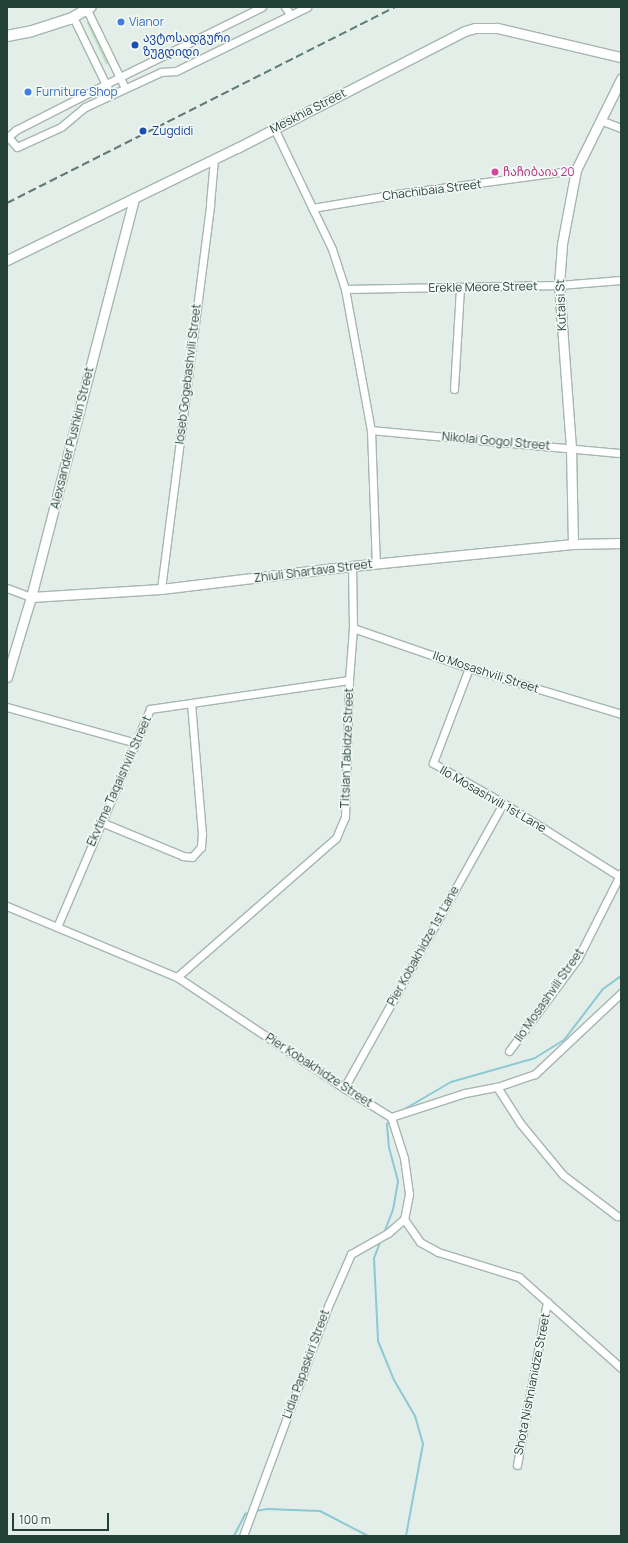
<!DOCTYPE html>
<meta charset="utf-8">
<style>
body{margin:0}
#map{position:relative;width:628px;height:1543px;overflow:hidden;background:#e4eee9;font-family:Manrope,"Noto Sans Georgian",sans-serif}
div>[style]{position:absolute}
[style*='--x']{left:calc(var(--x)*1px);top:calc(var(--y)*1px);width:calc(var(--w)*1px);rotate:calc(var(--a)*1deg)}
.green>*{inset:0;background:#bddfc5;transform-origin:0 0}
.stream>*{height:2px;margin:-1px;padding:0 1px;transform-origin:1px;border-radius:1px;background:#8cc9d3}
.roads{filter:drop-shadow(1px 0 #a6b6b0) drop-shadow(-1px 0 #a6b6b0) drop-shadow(0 1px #a6b6b0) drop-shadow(0 -1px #a6b6b0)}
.minor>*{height:7px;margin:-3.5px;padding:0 3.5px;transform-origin:3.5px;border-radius:3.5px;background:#fff}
.tertiary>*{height:9px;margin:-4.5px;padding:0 4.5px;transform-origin:4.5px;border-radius:4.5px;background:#fff}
.secondary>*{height:10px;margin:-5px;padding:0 5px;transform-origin:5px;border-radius:5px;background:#fff}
.rail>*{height:2px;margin-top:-1px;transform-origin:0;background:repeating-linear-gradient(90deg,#5e7b73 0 8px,transparent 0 12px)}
.dots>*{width:11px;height:11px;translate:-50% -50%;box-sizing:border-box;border:2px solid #f5faf7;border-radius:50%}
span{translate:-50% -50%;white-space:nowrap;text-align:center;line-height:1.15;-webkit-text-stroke:3px #f5faf7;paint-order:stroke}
.shop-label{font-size:12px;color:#366cbe}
.left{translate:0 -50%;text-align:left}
.transit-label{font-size:12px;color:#164399}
.street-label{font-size:12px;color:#234037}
.hotel-label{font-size:12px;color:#b23c85}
.frame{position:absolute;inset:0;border:8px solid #234037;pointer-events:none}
.scale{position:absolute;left:12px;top:1513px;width:97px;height:18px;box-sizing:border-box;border:2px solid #234037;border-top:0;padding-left:5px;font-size:12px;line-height:14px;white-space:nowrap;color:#234037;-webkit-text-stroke:3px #f5faf7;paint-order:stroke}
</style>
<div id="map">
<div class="green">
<div style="left:91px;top:20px;width:47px;height:5px;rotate:65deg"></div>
</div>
<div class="stream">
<div style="--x:403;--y:1110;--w:56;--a:-30.3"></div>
<div style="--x:451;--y:1082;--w:87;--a:-15.9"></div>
<div style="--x:535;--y:1058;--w:34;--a:-32"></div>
<div style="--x:564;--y:1040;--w:64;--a:-52.6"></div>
<div style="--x:603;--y:989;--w:22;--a:-36"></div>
<div style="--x:384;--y:1233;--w:25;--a:-69"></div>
<div style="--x:393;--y:1210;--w:29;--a:-80"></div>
<div style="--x:398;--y:1181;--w:34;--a:-105"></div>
<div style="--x:389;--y:1148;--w:24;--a:-95"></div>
<div style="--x:387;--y:1124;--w:6;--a:-45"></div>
<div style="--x:381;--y:1240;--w:19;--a:111"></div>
<div style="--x:374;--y:1258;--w:83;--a:87.2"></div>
<div style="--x:378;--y:1341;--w:42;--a:67.7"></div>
<div style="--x:394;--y:1380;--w:42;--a:59.7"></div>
<div style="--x:415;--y:1416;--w:29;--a:74"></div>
<div style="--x:423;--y:1444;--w:94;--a:100.5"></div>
<div style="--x:255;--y:1511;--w:12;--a:-9"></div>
<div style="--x:267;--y:1509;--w:53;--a:2.2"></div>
<div style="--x:320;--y:1511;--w:54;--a:27.5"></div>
<div style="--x:234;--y:1536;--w:25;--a:-63"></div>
<div style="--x:245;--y:1514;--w:6;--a:-18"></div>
</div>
<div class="roads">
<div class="minor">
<div style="--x:262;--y:7;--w:158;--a:153.8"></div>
<div style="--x:120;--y:77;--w:117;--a:153"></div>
<div style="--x:16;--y:130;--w:11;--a:139"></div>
<div style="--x:8;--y:137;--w:13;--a:48"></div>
<div style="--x:17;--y:147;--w:48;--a:-24.4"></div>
<div style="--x:61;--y:127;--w:31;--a:-40"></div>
<div style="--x:85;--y:107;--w:84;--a:-24.7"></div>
<div style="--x:161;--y:72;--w:15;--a:-4"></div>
<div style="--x:176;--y:71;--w:146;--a:-26"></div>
<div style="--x:285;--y:7;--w:10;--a:53"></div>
<div style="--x:87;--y:10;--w:87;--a:64"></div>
<div style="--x:73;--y:17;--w:87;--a:64"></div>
<div style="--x:600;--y:120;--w:22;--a:21"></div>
<div style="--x:274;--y:128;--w:134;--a:64.4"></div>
<div style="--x:332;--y:249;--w:42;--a:72"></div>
<div style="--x:345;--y:289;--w:143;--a:79.6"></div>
<div style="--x:371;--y:430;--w:134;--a:87.9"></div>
<div style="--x:312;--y:208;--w:92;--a:-9.4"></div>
<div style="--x:403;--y:193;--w:175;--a:-7.6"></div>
<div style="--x:345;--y:289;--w:214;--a:-1.1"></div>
<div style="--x:559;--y:285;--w:62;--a:-4.6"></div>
<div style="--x:454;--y:389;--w:102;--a:-86.6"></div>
<div style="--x:371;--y:430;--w:251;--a:5.3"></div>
<div style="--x:7;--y:588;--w:26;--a:21"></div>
<div style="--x:161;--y:589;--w:388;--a:-82.7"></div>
<div style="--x:210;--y:204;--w:45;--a:-84.9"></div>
<div style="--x:353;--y:628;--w:123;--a:19"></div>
<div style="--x:469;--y:668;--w:159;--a:16.8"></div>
<div style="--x:469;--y:668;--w:102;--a:110.8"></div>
<div style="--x:433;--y:763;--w:81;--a:29.7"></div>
<div style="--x:503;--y:803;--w:137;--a:32.2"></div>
<div style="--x:7;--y:707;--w:134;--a:15.6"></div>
<div style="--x:101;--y:822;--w:89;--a:22.5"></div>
<div style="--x:183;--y:856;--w:9;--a:6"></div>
<div style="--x:192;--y:857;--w:13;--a:-48"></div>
<div style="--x:201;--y:847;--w:13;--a:-86"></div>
<div style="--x:202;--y:834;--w:131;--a:-94.8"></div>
<div style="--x:7;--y:906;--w:184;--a:22.7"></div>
<div style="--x:177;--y:977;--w:201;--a:33.6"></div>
<div style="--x:344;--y:1088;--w:55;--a:31.7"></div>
<div style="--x:57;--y:927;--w:237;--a:-66.9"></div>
<div style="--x:150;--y:709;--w:201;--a:-8.3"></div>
<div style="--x:177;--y:977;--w:211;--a:-41.2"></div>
<div style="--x:336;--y:838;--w:23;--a:-67"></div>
<div style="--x:345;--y:817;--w:137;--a:-88.3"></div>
<div style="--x:349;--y:680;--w:52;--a:-85.6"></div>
<div style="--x:353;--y:628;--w:62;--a:-90.9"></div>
<div style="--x:509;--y:1051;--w:116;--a:-53.4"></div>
<div style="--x:578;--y:958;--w:95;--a:-63.2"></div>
<div style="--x:497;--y:1087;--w:43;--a:57.4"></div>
<div style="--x:520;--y:1123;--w:67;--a:50.4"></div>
<div style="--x:563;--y:1175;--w:68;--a:37.2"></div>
<div style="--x:344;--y:1088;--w:326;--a:-60.8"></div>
<div style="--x:391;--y:1117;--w:43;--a:72.4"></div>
<div style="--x:404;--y:1158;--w:36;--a:82"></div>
<div style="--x:409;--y:1194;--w:25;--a:101"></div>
<div style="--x:404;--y:1219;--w:28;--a:55"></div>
<div style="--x:420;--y:1242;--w:21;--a:29"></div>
<div style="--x:438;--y:1252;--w:85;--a:17.2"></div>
<div style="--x:519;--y:1277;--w:137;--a:41.7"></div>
<div style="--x:391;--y:1117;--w:78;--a:-18"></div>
<div style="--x:465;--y:1093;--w:33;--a:-11"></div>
<div style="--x:497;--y:1087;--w:40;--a:-18.9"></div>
<div style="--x:535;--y:1074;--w:118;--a:-43.3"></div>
<div style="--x:517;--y:1465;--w:166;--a:-79.6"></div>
<div style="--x:243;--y:1536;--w:247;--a:-69.7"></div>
<div style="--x:329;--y:1304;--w:55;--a:-66.3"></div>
<div style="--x:351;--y:1254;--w:43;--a:-29.6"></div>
<div style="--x:388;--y:1233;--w:21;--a:-41"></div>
</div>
<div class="tertiary">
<div style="--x:7;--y:260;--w:256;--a:-26"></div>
<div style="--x:237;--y:148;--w:256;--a:-27.2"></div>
<div style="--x:465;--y:31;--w:10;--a:-17"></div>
<div style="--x:475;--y:28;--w:22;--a:0"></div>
<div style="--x:497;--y:28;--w:127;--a:13.2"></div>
<div style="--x:573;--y:544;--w:96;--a:-91.2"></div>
<div style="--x:571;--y:448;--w:163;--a:-94.2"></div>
<div style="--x:559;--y:285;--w:41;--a:-85.8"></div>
<div style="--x:562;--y:244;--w:75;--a:-79.3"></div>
<div style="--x:576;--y:170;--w:102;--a:-63.7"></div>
<div style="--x:31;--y:597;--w:130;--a:-3.5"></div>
<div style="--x:161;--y:589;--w:192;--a:-6.9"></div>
<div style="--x:352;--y:566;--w:222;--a:-5.7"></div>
<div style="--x:573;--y:544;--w:48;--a:-1.2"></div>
<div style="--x:7;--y:677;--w:84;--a:-73.3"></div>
<div style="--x:31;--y:597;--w:412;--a:-75.5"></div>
</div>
<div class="secondary">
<div style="--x:7;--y:36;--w:25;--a:-11"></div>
<div style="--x:32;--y:31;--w:40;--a:-18"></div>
<div style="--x:70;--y:19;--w:24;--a:-30"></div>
</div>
</div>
<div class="rail">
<div style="--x:7;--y:203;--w:435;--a:-26.8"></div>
</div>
<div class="dots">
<div style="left:121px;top:22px;background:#3f7fe0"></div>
<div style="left:135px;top:45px;background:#1a4fb4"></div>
<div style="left:28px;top:92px;background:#3f7fe0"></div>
<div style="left:143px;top:131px;background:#1a4fb4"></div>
<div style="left:495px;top:172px;background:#d1479c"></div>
</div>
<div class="shop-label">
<span class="left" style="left:129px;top:22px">Vianor</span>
<span class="left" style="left:36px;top:92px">Furniture Shop</span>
</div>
<div class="transit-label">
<span class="left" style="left:143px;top:45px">ავტოსადგური<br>ზუგდიდი</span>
<span class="left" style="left:152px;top:131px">Zugdidi</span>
</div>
<div class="street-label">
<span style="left:308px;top:111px;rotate:-27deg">Meskhia Street</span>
<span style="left:432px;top:190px;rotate:-7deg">Chachibaia Street</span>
<span style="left:483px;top:287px;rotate:-1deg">Erekle Meore Street</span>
<span style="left:561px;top:305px;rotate:-92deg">Kutaisi St</span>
<span style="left:188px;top:374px;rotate:-83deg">Ioseb Gogebashvili Street</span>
<span style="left:72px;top:438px;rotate:-76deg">Alexsander Pushkin Street</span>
<span style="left:496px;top:441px;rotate:5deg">Nikolai Gogol Street</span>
<span style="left:313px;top:571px;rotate:-7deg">Zhiuli Shartava Street</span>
<span style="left:486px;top:672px;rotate:18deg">Ilo Mosashvili Street</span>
<span style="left:347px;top:748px;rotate:-88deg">Titsian Tabidze Street</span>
<span style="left:119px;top:781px;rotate:-66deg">Ekvtime Taqaishvili Street</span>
<span style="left:493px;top:799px;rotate:30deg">Ilo Mosashvili 1st Lane</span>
<span style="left:423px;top:946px;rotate:-61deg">Pier Kobakhidze 1st Lane</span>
<span style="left:549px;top:995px;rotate:-55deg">Ilo Mosashvili Street</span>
<span style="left:319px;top:1070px;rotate:33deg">Pier Kobakhidze Street</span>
<span style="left:306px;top:1364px;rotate:-70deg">Lidia Papaskiri Street</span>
<span style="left:532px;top:1384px;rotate:-79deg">Shota Nishnianidze Street</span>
</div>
<div class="hotel-label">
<span class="left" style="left:503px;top:172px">ჩაჩიბაია 20</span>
</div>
<div class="frame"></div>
<div class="scale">100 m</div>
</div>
